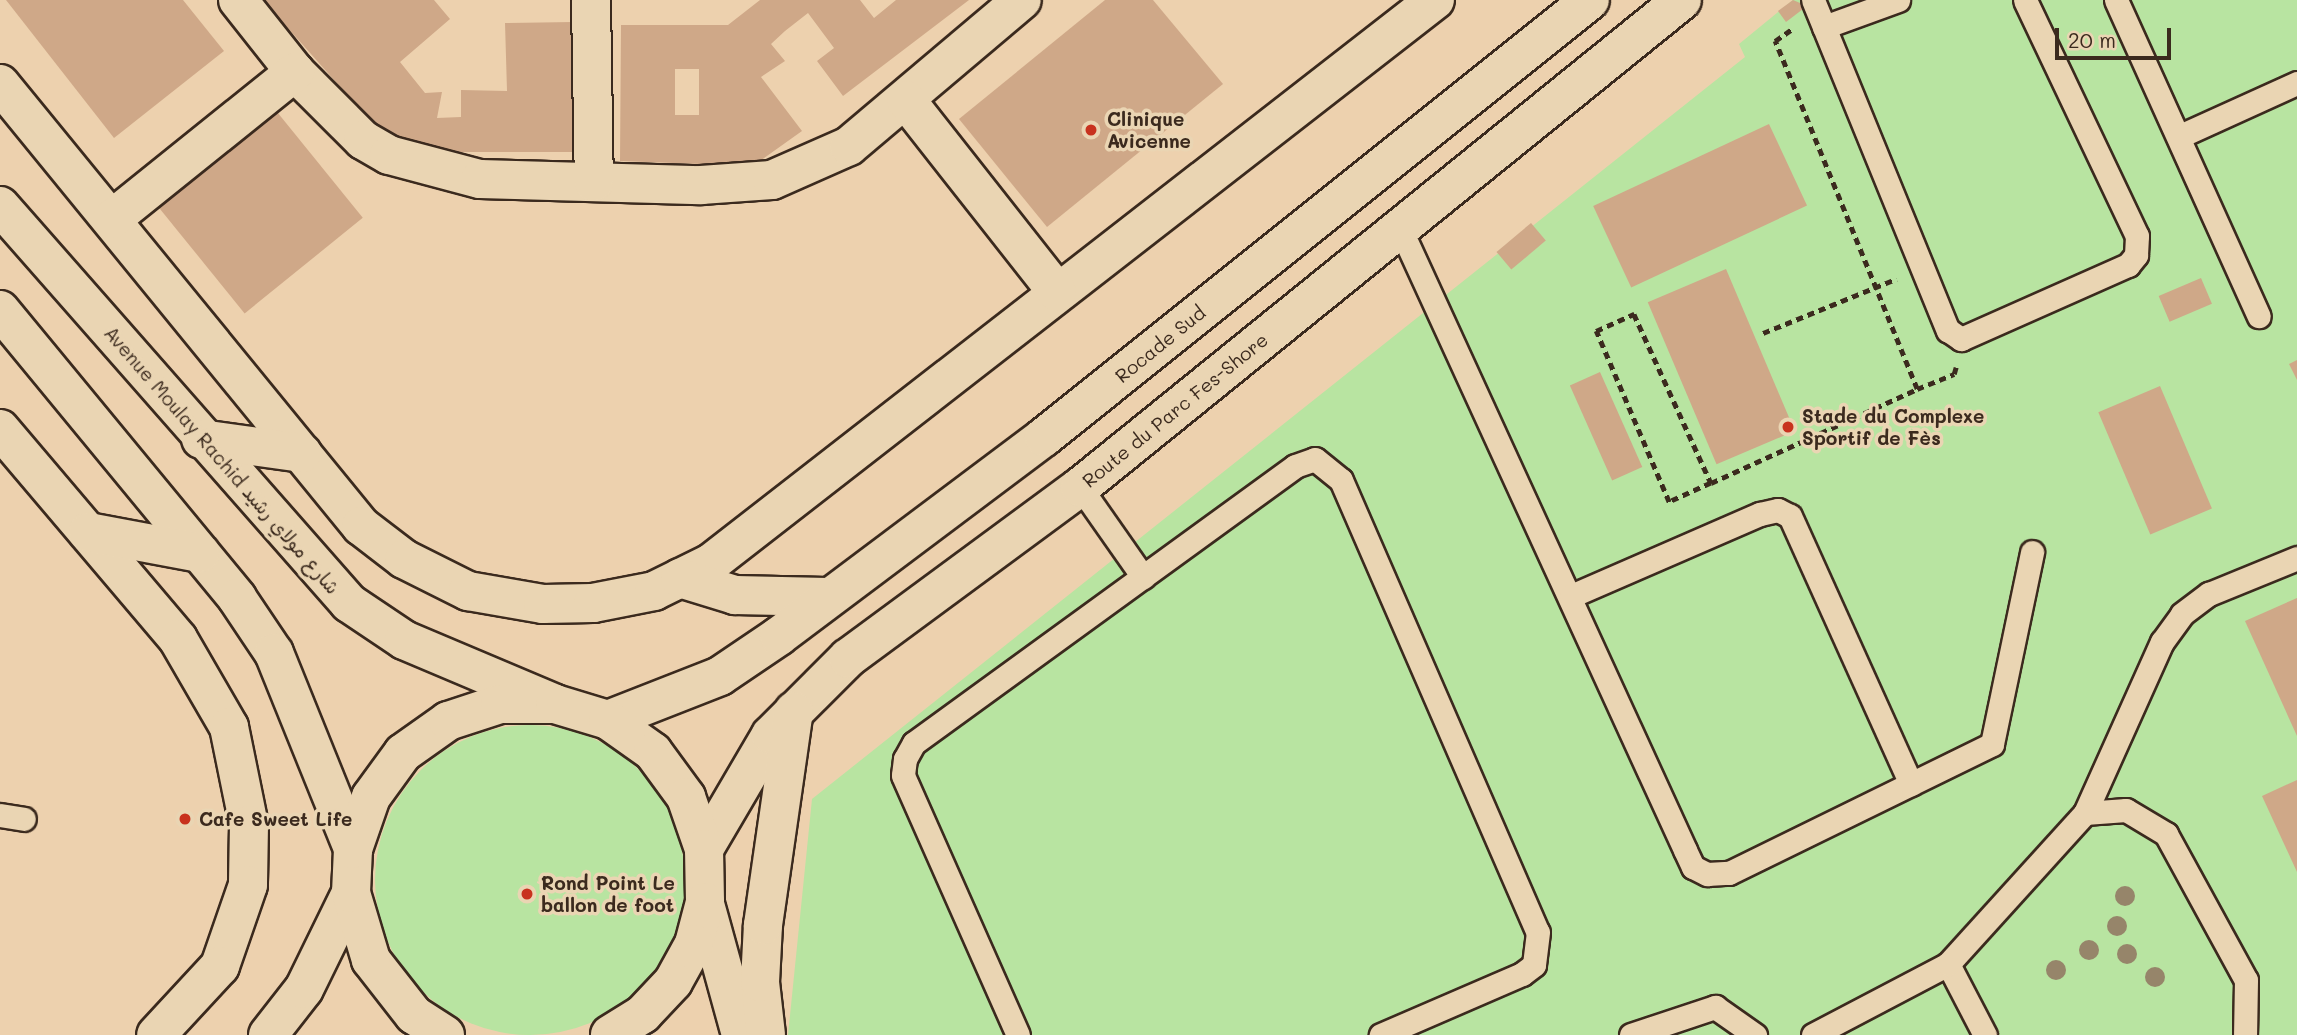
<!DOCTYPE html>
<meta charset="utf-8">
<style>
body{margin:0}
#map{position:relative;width:2297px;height:1035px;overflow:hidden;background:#edd1ae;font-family:Mali,"Playpen Sans Arabic",sans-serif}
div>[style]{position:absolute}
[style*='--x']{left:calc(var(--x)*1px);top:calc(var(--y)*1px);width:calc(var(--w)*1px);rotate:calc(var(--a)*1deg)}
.green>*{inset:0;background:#b8e4a1}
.round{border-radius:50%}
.building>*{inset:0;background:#cfa888;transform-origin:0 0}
.path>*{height:4.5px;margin-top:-2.25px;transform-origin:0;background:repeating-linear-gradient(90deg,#3b2a1e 0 7px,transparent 0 12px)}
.roads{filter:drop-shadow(2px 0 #3b2a1e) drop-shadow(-2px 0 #3b2a1e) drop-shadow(0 2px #3b2a1e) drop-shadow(0 -2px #3b2a1e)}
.lane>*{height:23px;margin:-11.5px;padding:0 11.5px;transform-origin:11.5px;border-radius:11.5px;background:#ead5b3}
.street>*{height:38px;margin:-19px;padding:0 19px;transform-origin:19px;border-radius:19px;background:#ead5b3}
.primary>*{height:38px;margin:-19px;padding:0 19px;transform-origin:19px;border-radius:19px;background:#ead5b3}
.highway>*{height:38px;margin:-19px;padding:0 19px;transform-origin:19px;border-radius:19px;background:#ead5b3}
.trees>*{width:20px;height:20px;margin:-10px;border-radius:50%;background:#96856a}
.dots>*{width:19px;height:19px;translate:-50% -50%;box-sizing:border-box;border:4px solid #ead5b3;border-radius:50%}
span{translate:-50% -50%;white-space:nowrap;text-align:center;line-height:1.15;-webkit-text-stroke:7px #ead5b3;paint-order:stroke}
.poi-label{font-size:19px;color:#3b2a1e;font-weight:700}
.left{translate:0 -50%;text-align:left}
.street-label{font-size:19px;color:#3b2a1e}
.scale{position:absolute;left:2055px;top:28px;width:116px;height:32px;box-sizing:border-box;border:4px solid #3b2a1e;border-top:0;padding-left:9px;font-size:21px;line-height:24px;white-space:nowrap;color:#3b2a1e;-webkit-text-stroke:5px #ead5b3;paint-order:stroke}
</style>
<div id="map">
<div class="green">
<div style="clip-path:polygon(1793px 0,2297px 0,2297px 1035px,788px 1035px,812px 799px,1745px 57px,1739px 44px)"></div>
<div class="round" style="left:375px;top:725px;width:310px;height:310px"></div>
</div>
<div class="building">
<div style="clip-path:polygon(6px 0,183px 0,224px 51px,114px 138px)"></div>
<div style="clip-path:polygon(263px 0,434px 0,450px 19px,400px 62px,425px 93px,442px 92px,437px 118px,461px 117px,461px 90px,507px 91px,505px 23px,573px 22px,572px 152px,398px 152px)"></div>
<div style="clip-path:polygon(evenodd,760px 0,860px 0,874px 18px,896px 0,969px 0,843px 96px,817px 61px,834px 48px,808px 13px,785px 31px,771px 44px,785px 61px,761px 77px,802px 131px,753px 166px,620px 161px,621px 25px,728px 25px,760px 0,675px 69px,699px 69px,699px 115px,675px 115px,675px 69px)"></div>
<div style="clip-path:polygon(1105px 0,1153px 0,1223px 84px,1047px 227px,959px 119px)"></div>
<div style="clip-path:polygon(1793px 0,1807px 6px,1786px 22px,1778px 11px)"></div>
<div style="left:269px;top:102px;width:149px;height:152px;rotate:51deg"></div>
<div style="left:1769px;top:124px;width:90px;height:194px;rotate:65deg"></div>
<div style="left:1531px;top:223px;width:23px;height:45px;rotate:50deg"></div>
<div style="left:1726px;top:269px;width:176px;height:85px;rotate:67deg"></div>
<div style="left:2201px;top:278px;width:28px;height:46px;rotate:67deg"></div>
<div style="clip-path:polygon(2297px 360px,2297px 380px,2289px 364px)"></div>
<div style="left:1600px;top:372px;width:104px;height:33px;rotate:66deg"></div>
<div style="left:2160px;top:386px;width:133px;height:67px;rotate:67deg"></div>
<div style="clip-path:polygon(2297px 598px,2297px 736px,2245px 621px)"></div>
<div style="clip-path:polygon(2297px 780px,2297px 872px,2262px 796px)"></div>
</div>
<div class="path">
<div style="--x:1763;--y:333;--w:144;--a:-22.1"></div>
<div style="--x:1917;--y:389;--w:40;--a:-22"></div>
<div style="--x:1954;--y:374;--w:7;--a:-74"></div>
<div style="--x:1711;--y:483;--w:46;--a:155.7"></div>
<div style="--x:1669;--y:502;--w:186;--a:-113.1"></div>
<div style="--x:1596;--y:331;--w:42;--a:-24.1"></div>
<div style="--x:1634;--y:314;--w:186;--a:65.5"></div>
<div style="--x:1711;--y:483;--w:226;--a:-24.5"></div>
<div style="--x:1917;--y:389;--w:376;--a:-112.2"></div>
<div style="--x:1775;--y:41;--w:21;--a:-35"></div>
</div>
<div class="roads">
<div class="lane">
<div style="--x:1813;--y:0;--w:357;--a:67.8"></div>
<div style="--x:1948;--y:330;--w:16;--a:35"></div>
<div style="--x:1961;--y:339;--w:183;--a:-23.9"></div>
<div style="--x:2128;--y:265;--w:13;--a:-51"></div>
<div style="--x:2136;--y:255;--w:19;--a:-87"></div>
<div style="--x:2137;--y:236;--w:261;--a:-115.4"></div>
<div style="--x:2116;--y:0;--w:347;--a:65.7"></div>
<div style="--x:1824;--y:27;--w:79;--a:-20"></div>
<div style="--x:2180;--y:136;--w:128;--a:-24.4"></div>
<div style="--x:1400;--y:228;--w:684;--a:65.38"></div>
<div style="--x:1685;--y:850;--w:19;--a:65"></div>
<div style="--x:1693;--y:867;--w:16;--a:27"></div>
<div style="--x:1707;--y:874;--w:22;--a:-3"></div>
<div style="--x:1729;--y:873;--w:293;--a:-26.1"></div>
<div style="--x:1992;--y:744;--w:196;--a:-78.2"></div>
<div style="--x:1080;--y:487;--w:110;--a:55"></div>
<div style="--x:1571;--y:596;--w:206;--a:-23.5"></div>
<div style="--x:1760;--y:514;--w:18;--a:-13"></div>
<div style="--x:1778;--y:510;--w:13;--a:27"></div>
<div style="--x:1790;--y:516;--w:294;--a:65.7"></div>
<div style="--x:2085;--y:813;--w:41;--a:-4.2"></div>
<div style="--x:2126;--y:810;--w:47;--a:31"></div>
<div style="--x:2166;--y:834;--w:166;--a:61.3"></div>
<div style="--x:2246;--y:980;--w:55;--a:91"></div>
<div style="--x:0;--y:815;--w:24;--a:9"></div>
<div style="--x:1948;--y:964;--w:80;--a:62.5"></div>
<div style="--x:1018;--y:1035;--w:284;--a:-113.9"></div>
<div style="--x:903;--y:775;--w:16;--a:-83"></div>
<div style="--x:905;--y:759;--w:18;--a:-61"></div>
<div style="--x:914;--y:743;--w:471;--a:-36"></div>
<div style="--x:1295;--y:466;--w:21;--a:-19"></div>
<div style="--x:1315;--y:459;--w:33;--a:39"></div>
<div style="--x:1341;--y:480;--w:493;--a:66.5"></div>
<div style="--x:1538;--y:932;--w:33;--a:97"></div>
<div style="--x:1534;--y:965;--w:15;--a:143"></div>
<div style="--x:1522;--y:974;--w:154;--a:156.6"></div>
<div style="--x:1631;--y:1035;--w:89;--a:-18.4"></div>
<div style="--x:1715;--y:1007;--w:49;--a:35"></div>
<div style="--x:1813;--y:1035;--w:153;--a:-27.7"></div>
<div style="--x:1948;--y:964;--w:204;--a:-47.8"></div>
<div style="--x:2085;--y:813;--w:188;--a:-65.8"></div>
<div style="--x:2162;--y:642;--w:34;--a:-54"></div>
<div style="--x:2182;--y:614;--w:34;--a:-37"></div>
<div style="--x:2209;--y:594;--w:95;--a:-22.2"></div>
</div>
<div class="street">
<div style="--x:238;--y:0;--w:92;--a:51.6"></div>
<div style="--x:295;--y:72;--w:96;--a:45"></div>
<div style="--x:363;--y:140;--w:30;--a:30"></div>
<div style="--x:389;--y:155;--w:94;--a:14.8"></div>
<div style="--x:480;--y:179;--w:221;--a:1.6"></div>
<div style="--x:701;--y:185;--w:71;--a:-4"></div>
<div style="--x:772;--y:180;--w:84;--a:-23.8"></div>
<div style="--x:849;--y:146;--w:226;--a:-40.2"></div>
<div style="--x:591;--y:0;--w:182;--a:89.1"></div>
<div style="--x:0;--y:84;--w:571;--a:50.76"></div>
<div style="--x:361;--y:526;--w:54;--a:37.5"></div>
<div style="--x:404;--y:559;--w:72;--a:26.6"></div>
<div style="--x:468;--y:591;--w:76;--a:9.8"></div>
<div style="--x:543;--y:604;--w:50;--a:-1.1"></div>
<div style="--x:593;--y:603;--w:62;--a:-11.1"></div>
<div style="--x:654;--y:591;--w:64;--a:-26.2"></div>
<div style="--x:711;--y:563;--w:917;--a:-37.87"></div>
<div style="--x:906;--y:100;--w:244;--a:51.8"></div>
<div style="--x:112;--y:219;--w:235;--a:-38.8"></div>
<div style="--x:0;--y:429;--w:275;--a:49.7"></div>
<div style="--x:178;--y:639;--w:102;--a:59.9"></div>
<div style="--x:229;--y:727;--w:100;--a:78.5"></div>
<div style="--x:249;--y:825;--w:60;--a:91"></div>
<div style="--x:248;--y:885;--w:86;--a:109.1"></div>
<div style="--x:220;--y:966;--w:94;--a:132.8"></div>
</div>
<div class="primary">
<div style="--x:0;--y:206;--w:529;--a:48.68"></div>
<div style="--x:349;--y:603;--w:66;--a:33.9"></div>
<div style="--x:404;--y:640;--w:162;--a:22.9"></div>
<div style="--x:0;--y:310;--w:373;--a:50.5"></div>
<div style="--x:237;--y:598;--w:66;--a:56.1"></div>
<div style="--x:274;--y:653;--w:211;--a:68"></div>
<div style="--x:201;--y:439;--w:102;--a:7.9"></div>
<div style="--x:88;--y:532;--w:114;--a:10.6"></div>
</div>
<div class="highway">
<div style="--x:680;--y:578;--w:58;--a:17.2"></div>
<div style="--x:735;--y:595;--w:92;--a:1.2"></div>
<div style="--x:608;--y:720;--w:120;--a:-21.4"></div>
<div style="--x:720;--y:676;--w:71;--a:-34.1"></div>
<div style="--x:779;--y:636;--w:331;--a:-36.9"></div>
<div style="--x:1044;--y:437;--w:699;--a:-38.67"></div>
<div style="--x:704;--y:849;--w:132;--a:-59.6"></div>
<div style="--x:771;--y:735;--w:109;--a:-45"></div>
<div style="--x:848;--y:658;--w:288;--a:-36.4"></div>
<div style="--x:1080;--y:487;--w:774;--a:-38.97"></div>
<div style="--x:705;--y:904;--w:136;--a:74.6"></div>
<div style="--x:268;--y:1035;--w:58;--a:-52"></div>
<div style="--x:304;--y:989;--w:107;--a:-63.9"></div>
<div style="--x:445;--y:1035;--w:37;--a:-147"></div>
<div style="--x:414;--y:1015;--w:70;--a:-128"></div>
<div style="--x:371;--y:960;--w:70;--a:-106.6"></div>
<div style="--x:351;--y:893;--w:44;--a:-87.4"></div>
<div style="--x:353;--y:849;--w:55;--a:-70.9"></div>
<div style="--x:371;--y:797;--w:54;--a:-54"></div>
<div style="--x:403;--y:753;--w:55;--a:-35.4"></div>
<div style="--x:448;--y:721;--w:55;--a:-18.1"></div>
<div style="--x:500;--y:704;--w:55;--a:0"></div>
<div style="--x:555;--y:704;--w:55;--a:16.8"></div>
<div style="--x:608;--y:720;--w:55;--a:35.4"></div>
<div style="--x:653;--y:752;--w:56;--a:53.7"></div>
<div style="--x:686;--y:797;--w:55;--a:70.9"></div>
<div style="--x:704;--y:849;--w:53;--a:88.9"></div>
<div style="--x:705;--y:902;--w:43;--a:104.7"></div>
<div style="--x:694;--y:944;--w:43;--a:118.9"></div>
<div style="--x:673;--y:982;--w:44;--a:133.2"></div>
<div style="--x:643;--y:1014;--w:39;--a:148"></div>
<div style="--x:766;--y:1035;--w:53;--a:-96.5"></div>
<div style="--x:760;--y:982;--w:57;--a:-87"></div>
<div style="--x:763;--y:925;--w:216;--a:-81.8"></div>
</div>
</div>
<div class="trees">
<div style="left:2125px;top:896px"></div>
<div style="left:2117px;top:926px"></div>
<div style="left:2089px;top:950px"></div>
<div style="left:2127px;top:954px"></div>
<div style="left:2056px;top:970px"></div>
<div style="left:2155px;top:977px"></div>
</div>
<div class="dots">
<div style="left:1091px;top:130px;background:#c8321e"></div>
<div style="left:1788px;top:427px;background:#c8321e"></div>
<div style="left:185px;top:819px;background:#c8321e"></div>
<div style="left:527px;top:894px;background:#c8321e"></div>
</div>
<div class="poi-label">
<span class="left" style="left:1107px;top:130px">Clinique<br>Avicenne</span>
<span class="left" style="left:1802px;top:427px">Stade du Complexe<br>Sportif de Fès</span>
<span class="left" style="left:199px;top:819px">Cafe Sweet Life</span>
<span class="left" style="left:541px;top:894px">Rond Point Le<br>ballon de foot</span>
</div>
<div class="street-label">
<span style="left:1160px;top:344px;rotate:-39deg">Rocade Sud</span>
<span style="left:1175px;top:410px;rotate:-39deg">Route du Parc Fes-Shore</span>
<span style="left:222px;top:460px;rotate:49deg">Avenue Moulay Rachid شارع مولاي رشيد</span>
</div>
<div class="scale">20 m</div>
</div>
